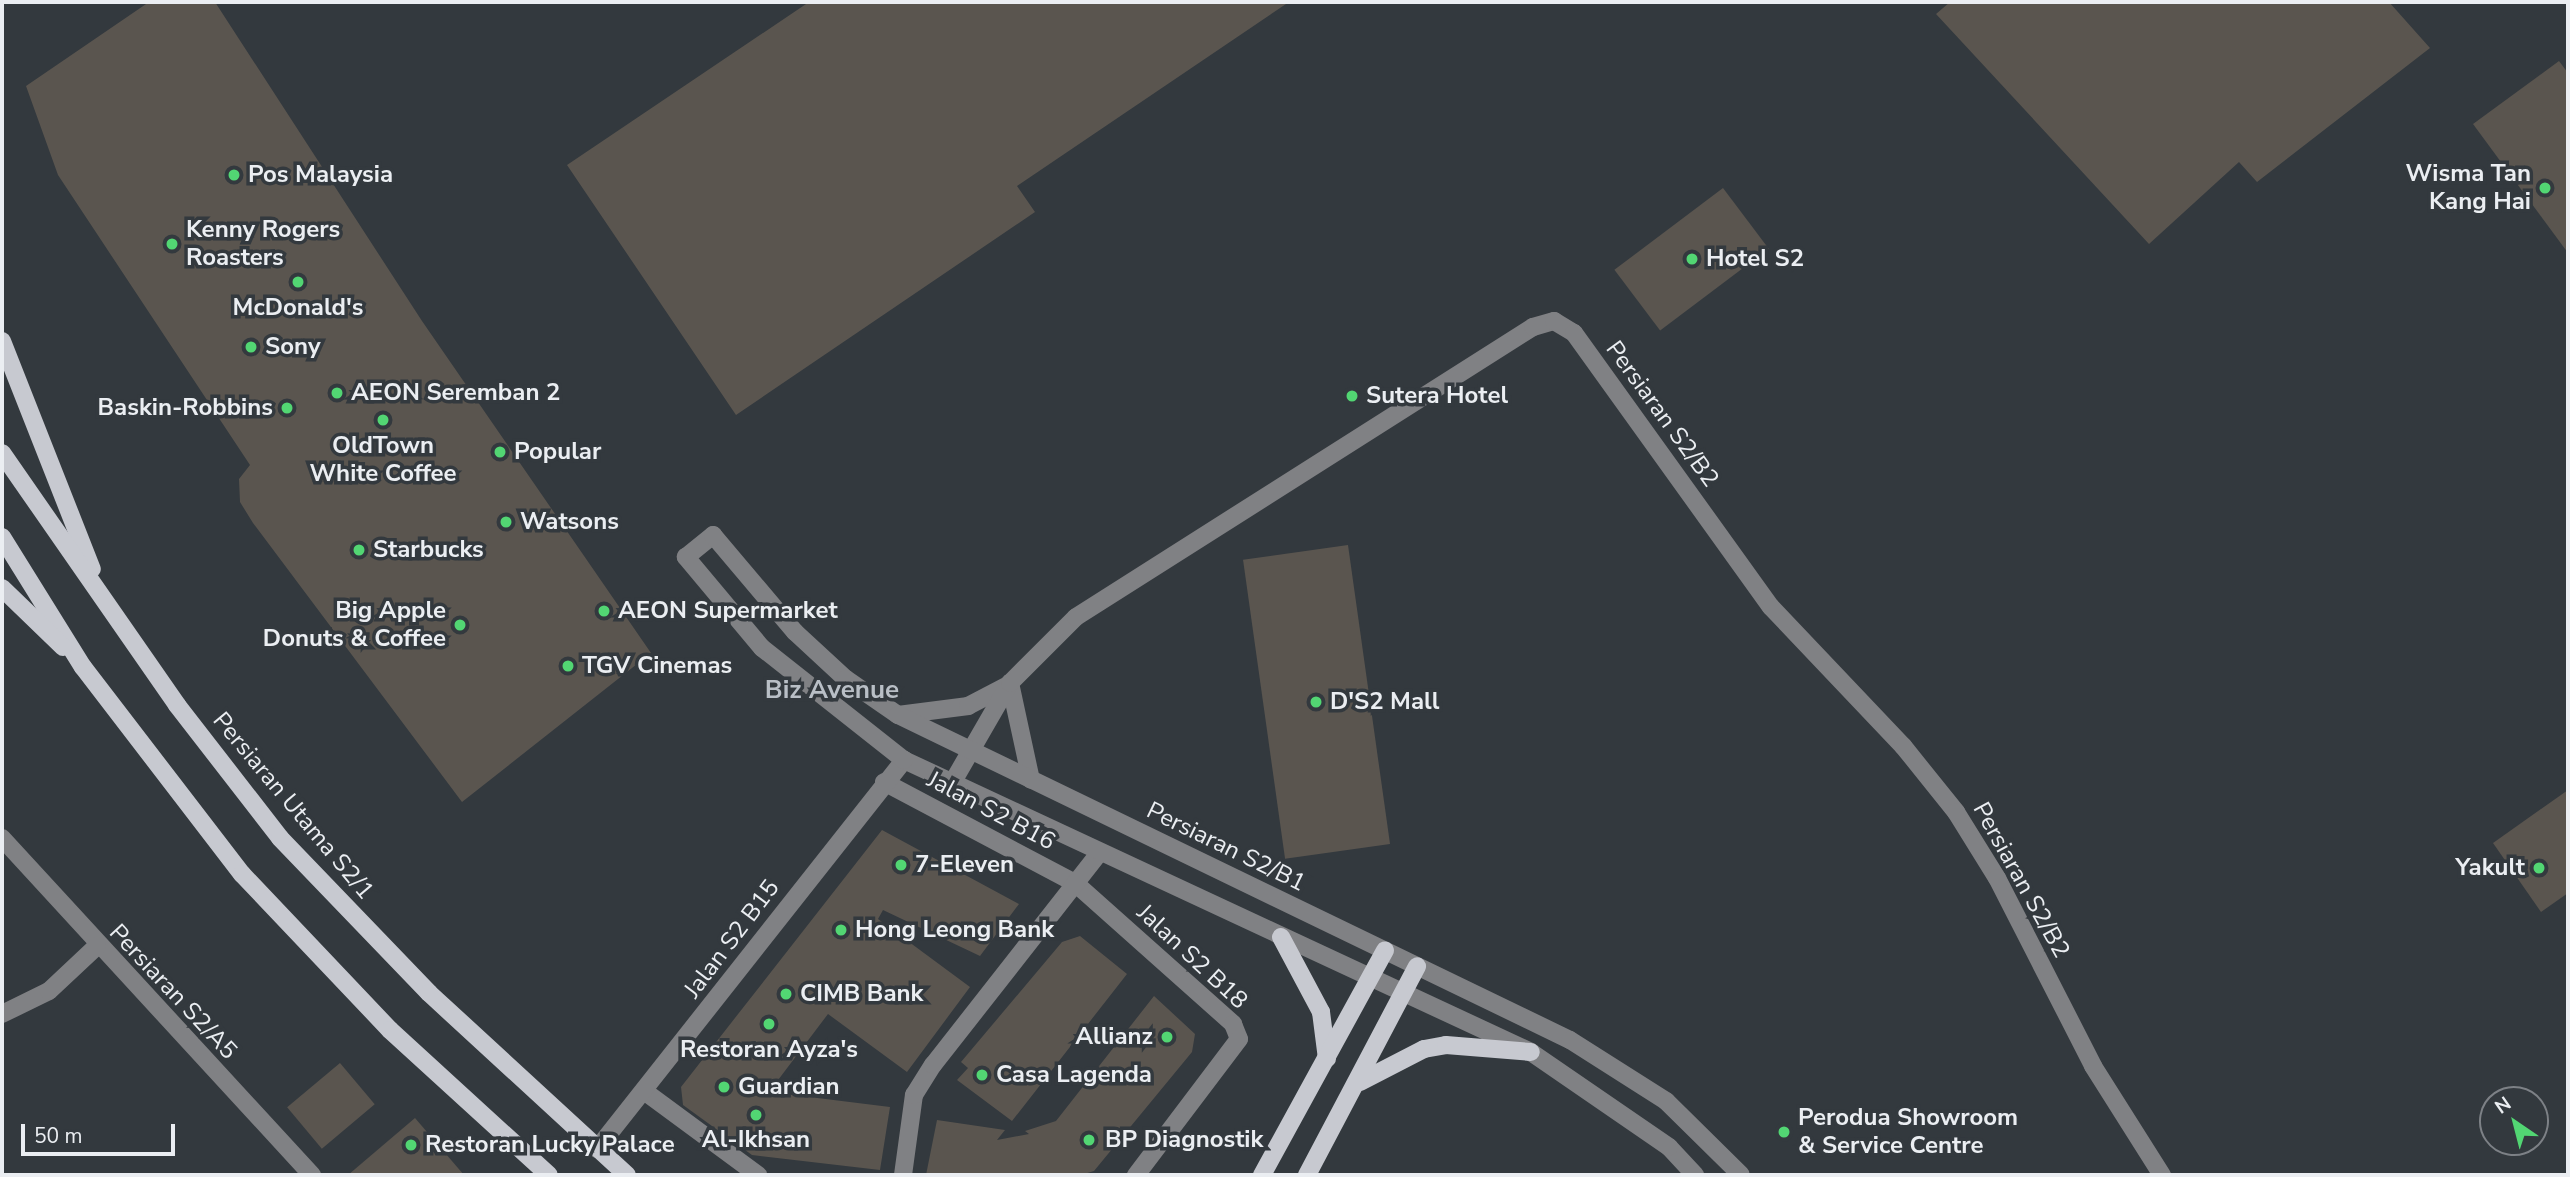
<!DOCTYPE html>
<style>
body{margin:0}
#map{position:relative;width:2570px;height:1177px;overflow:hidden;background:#33393e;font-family:"Nunito Sans",sans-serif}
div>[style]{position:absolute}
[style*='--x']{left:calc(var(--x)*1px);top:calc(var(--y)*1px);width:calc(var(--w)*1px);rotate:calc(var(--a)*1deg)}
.building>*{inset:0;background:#5a554f;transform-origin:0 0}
.minor>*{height:18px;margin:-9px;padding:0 9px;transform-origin:9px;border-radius:9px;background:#808184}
.major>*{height:18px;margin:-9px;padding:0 9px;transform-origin:9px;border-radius:9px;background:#c7c9d0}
.dots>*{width:19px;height:19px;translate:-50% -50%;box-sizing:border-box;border:4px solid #33393e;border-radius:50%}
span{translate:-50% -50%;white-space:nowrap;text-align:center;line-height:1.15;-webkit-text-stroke:7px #33393e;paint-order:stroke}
.poi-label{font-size:24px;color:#ebeef2;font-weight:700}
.right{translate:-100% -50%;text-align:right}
.left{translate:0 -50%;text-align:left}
.street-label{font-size:24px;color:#ebeef2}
.neighbourhood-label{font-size:26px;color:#b9bfc6;font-weight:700}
.frame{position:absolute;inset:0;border:4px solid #ebeef2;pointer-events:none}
.north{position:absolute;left:2479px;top:1086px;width:70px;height:70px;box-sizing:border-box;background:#33393e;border:2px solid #7d8186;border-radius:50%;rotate:325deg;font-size:19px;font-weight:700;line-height:28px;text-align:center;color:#ebeef2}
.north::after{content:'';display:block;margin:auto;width:24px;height:32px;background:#52d673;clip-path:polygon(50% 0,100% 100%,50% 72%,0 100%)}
.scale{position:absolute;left:21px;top:1124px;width:154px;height:32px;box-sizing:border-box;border:4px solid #ebeef2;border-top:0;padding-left:9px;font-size:21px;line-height:24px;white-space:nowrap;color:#ebeef2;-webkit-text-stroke:5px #33393e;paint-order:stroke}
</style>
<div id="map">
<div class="building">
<div style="clip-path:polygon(149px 2px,215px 2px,422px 321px,651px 653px,462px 802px,253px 523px,240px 502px,239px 479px,250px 465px,58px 175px,26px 86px)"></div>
<div style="clip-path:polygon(809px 2px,1289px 2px,1017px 186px,1035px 212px,736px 415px,567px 165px)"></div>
<div style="clip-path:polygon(1950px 2px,2389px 2px,2430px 48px,2257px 182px,2239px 162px,2149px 244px,1936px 14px)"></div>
<div style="clip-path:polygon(2559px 61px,2568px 73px,2568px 253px,2473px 124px)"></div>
<div style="left:1723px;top:188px;width:76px;height:136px;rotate:53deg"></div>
<div style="left:1348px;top:545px;width:302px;height:106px;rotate:82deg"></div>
<div style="clip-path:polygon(2568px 790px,2568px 893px,2541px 912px,2493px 843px)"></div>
<div style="clip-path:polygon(882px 830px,1019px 904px,980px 956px,883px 910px,878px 919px,970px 987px,907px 1072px,828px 1014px,769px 1092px,890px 1107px,880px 1170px,752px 1155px,683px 1105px,681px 1087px)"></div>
<div style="clip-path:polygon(1080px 936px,1127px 974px,1012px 1121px,957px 1080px,968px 1068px,961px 1062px,1062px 942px)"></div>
<div style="clip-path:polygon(1154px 996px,1195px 1034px,1192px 1052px,1094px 1171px,1081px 1175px,926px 1175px,937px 1120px,1005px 1130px,997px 1140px,1029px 1134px,1025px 1131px,1056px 1121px)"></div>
<div style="left:340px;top:1063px;width:54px;height:69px;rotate:50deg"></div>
<div style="clip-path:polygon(415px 1118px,464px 1175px,348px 1175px)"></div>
</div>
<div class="minor">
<div style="--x:1010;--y:683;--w:99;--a:77.8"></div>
<div style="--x:898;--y:715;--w:71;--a:-7.3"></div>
<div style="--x:968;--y:706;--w:47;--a:-27.6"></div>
<div style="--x:884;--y:782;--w:216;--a:27.9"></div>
<div style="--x:1075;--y:883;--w:212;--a:41.7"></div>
<div style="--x:1233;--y:1024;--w:16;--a:68"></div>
<div style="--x:1239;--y:1039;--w:171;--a:127.1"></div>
<div style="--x:951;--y:785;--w:118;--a:-60"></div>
<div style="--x:1010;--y:683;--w:93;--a:-45"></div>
<div style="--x:1076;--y:617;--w:541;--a:-32.4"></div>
<div style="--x:1533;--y:327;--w:22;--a:-16"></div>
<div style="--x:1554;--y:321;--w:23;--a:31"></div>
<div style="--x:1574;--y:333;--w:337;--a:54.3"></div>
<div style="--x:1771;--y:607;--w:192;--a:46.5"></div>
<div style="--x:1903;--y:746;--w:85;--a:51.2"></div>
<div style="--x:1956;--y:812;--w:78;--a:58.2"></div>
<div style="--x:1997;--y:878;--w:211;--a:62.9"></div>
<div style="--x:2093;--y:1066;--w:129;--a:57.7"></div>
<div style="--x:2;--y:838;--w:458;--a:47.4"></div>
<div style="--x:2;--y:1014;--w:52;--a:-26.1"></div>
<div style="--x:49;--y:991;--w:66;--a:-43.2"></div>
<div style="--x:644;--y:1091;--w:142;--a:36.4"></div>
<div style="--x:597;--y:1149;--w:496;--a:-51.7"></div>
<div style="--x:903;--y:1175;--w:81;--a:-82.2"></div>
<div style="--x:914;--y:1095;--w:36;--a:-58"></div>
<div style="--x:933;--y:1065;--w:269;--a:-51.9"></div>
<div style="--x:1695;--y:1175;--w:38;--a:-133"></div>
<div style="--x:1669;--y:1147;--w:168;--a:-145.5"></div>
<div style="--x:1531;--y:1052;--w:692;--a:-155.03"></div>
<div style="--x:904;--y:760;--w:181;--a:-141.7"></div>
<div style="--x:762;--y:648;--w:119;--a:-129.9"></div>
<div style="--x:686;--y:557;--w:35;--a:-39"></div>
<div style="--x:713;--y:535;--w:127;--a:49.8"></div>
<div style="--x:795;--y:632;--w:69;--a:42.7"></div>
<div style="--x:846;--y:679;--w:63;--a:34.7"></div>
<div style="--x:898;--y:715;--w:746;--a:25.81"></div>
<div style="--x:1570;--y:1040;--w:114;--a:32.4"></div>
<div style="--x:1666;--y:1101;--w:105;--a:44.6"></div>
</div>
<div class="major">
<div style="--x:2;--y:341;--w:245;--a:68.5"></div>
<div style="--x:2;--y:453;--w:307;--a:55.2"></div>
<div style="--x:177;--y:705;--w:168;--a:52.2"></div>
<div style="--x:280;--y:838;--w:215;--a:46.1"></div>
<div style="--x:429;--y:993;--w:269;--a:42.6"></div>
<div style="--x:2;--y:537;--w:153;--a:58.1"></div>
<div style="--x:83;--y:667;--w:261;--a:52.5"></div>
<div style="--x:242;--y:874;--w:215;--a:46.5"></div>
<div style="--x:390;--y:1030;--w:215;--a:42.4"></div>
<div style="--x:2;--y:588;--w:85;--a:44"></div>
<div style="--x:1281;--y:937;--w:85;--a:61.9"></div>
<div style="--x:1321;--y:1012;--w:47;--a:82.7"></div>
<div style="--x:1360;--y:1082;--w:72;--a:-27.3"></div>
<div style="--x:1424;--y:1049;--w:22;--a:-10"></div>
<div style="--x:1446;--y:1045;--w:85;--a:4.7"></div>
<div style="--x:1262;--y:1175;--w:256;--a:-61.3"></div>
<div style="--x:1307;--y:1175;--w:236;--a:-62.2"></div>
</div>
<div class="dots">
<div style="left:234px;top:175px;background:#52d673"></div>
<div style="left:2545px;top:188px;background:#52d673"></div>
<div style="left:172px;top:244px;background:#52d673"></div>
<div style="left:1692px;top:259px;background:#52d673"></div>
<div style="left:298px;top:282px;background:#52d673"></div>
<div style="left:251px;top:347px;background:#52d673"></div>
<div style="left:337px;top:393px;background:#52d673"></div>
<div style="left:1352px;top:396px;background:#52d673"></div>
<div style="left:287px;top:408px;background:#52d673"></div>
<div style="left:383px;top:420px;background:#52d673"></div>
<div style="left:500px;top:452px;background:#52d673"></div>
<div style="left:506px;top:522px;background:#52d673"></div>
<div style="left:359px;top:550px;background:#52d673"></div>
<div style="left:604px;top:611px;background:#52d673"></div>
<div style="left:460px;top:625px;background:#52d673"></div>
<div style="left:568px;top:666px;background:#52d673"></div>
<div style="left:1316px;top:702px;background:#52d673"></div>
<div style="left:901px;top:865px;background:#52d673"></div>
<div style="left:2539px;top:868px;background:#52d673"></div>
<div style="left:841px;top:930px;background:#52d673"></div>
<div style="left:786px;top:994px;background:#52d673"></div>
<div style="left:769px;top:1024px;background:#52d673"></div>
<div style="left:1167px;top:1037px;background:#52d673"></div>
<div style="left:982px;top:1075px;background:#52d673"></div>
<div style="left:724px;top:1087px;background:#52d673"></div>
<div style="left:756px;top:1115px;background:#52d673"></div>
<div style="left:1784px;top:1132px;background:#52d673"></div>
<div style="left:1089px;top:1140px;background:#52d673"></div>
<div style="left:411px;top:1145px;background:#52d673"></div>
</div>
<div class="poi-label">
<span class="right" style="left:2531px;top:188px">Wisma Tan<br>Kang Hai</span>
<span class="left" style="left:248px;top:175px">Pos Malaysia</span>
<span class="left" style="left:186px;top:244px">Kenny Rogers<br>Roasters</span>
<span class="left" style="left:1706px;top:259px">Hotel S2</span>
<span style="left:298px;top:308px">McDonald's</span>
<span class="left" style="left:265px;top:347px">Sony</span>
<span class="left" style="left:351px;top:393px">AEON Seremban 2</span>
<span class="left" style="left:1366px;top:396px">Sutera Hotel</span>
<span class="right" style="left:273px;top:408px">Baskin-Robbins</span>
<span style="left:383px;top:460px">OldTown<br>White Coffee</span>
<span class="left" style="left:514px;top:452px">Popular</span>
<span class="left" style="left:520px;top:522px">Watsons</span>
<span class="left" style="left:373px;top:550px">Starbucks</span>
<span class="right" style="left:446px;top:625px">Big Apple<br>Donuts &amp; Coffee</span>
<span class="left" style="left:618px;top:611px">AEON Supermarket</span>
<span class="left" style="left:582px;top:666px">TGV Cinemas</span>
<span class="left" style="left:1330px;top:702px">D'S2 Mall</span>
<span class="left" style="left:915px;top:865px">7-Eleven</span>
<span class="right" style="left:2525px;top:868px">Yakult</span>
<span class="left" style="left:855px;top:930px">Hong Leong Bank</span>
<span class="left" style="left:800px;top:994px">CIMB Bank</span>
<span class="right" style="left:1153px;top:1037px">Allianz</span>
<span style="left:769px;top:1050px">Restoran Ayza's</span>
<span class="left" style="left:996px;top:1075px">Casa Lagenda</span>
<span class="left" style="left:738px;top:1087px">Guardian</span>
<span class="left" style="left:1798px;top:1132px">Perodua Showroom<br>&amp; Service Centre</span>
<span style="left:756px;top:1140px">Al-Ikhsan</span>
<span class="left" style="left:1105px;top:1140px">BP Diagnostik</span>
<span class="left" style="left:425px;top:1145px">Restoran Lucky Palace</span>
</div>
<div class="street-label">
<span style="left:1662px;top:414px;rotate:54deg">Persiaran S2/B2</span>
<span style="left:293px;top:806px;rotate:50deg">Persiaran Utama S2/1</span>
<span style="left:991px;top:811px;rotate:28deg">Jalan S2 B16</span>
<span style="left:1226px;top:847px;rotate:26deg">Persiaran S2/B1</span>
<span style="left:2021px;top:880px;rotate:61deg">Persiaran S2/B2</span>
<span style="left:732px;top:939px;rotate:-53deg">Jalan S2 B15</span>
<span style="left:1192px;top:957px;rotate:43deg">Jalan S2 B18</span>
<span style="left:173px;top:992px;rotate:47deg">Persiaran S2/A5</span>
</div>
<div class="neighbourhood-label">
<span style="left:832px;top:690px">Biz Avenue</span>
</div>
<div class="frame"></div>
<div class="north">N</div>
<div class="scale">50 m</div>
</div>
